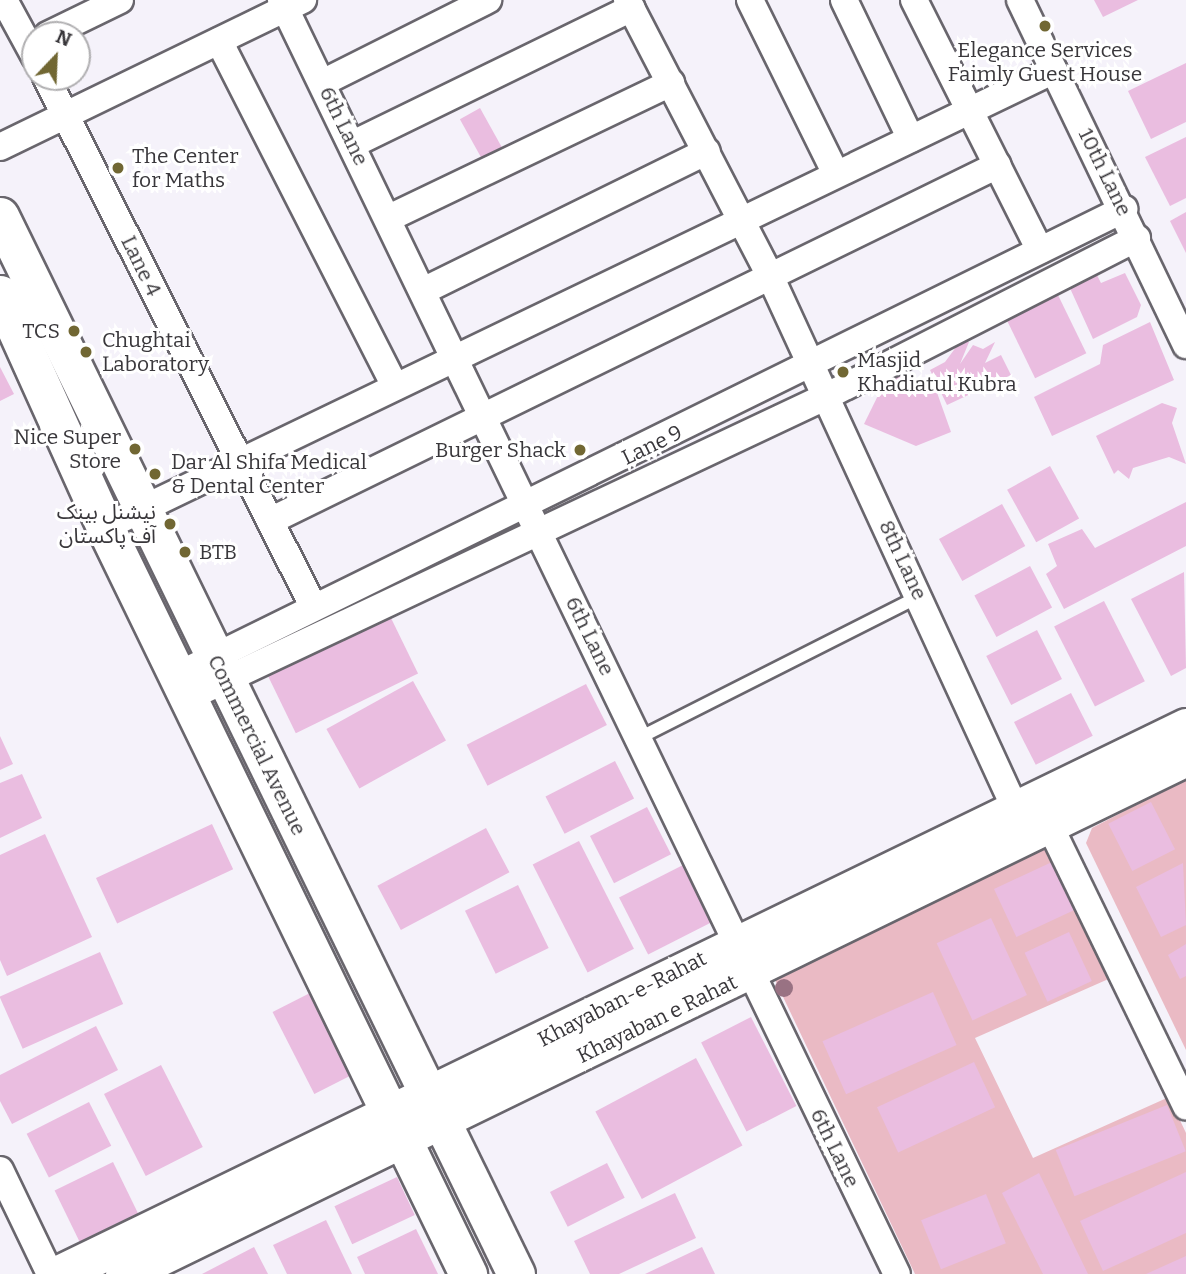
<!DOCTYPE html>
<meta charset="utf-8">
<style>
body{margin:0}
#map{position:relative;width:1186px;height:1274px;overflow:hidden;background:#f5f2fa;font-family:Bitter,"Noto Sans Arabic",serif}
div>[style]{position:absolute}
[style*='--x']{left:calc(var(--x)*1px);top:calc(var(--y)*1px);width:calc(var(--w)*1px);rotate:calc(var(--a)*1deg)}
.green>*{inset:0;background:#eabac4}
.building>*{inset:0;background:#eabde0;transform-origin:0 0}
.roads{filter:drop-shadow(2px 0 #69666d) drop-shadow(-2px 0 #69666d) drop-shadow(0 2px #69666d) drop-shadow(0 -2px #69666d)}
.lane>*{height:12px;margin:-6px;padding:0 6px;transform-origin:6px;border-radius:6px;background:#fff}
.street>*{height:26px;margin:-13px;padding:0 13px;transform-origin:13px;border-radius:13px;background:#fff}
.secondary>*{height:37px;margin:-18.5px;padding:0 18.5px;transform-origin:18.5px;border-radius:18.5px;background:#fff}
.trees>*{width:18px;height:18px;margin:-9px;border-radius:50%;background:#997283}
.dots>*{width:19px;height:19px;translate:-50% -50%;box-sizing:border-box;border:4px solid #fff;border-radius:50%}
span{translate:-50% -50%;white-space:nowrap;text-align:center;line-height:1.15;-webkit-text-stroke:6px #fff;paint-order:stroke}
.poi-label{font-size:21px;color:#39373b}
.left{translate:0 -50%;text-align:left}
.right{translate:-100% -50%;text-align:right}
.street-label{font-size:21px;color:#39373b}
.north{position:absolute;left:21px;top:21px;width:70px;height:70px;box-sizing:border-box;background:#fff;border:2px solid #b0afb1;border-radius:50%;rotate:23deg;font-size:19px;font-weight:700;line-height:28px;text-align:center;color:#39373b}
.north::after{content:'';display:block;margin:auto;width:24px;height:32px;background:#716733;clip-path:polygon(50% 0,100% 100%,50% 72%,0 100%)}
</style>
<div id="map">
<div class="green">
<div style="clip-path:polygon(1186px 779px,1186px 1050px,1086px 843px,1092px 828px)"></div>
<div style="clip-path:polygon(1046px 837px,1113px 977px,975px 1038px,1033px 1158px,1169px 1097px,1186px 1133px,1186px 1274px,915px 1274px,775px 980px)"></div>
</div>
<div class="building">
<div style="clip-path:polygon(1094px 0,1138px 0,1103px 17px)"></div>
<div style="clip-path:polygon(1186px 63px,1186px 122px,1151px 139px,1128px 91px)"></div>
<div style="left:480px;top:108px;width:45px;height:23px;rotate:61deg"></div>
<div style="clip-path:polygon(1186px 137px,1186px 198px,1170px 206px,1145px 157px)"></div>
<div style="clip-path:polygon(1186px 212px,1186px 253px,1170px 221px)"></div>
<div style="clip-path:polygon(1096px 273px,1101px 283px,1125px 273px,1141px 305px,1137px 317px,1093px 339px,1069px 286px)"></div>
<div style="left:1057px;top:293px;width:67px;height:57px;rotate:64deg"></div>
<div style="clip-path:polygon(1150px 322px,1174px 380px,1052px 436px,1034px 397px,1100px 364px,1103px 345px)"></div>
<div style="clip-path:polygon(962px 339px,969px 342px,960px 364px,973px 345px,983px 349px,995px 342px,985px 363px,1001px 355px,1011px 375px,947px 405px,930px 370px,945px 362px)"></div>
<div style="clip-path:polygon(0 367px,14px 394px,0 401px)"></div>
<div style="clip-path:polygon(892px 367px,935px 387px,951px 432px,916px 446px,864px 424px)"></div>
<div style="clip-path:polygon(1162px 403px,1177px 408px,1172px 423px,1186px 464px,1169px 457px,1133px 468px,1129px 479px,1118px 470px,1114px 474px,1096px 436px)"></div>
<div style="left:1050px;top:466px;width:60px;height:49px;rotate:61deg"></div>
<div style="clip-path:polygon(1186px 502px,1186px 546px,1064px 609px,1046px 574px,1057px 566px,1048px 544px,1082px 529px,1095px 548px)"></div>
<div style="left:1002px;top:504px;width:48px;height:72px;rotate:61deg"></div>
<div style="left:1030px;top:566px;width:47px;height:63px;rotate:62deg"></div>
<div style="clip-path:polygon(1184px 572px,1186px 668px,1171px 676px,1131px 599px)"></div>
<div style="left:1104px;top:601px;width:90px;height:56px;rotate:63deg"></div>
<div style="left:390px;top:616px;width:64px;height:136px;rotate:64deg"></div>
<div style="left:1037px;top:630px;width:55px;height:57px;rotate:63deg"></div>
<div style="left:413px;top:681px;width:68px;height:99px;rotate:61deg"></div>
<div style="left:586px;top:684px;width:46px;height:134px;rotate:63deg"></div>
<div style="left:1071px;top:693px;width:48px;height:64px;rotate:63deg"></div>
<div style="clip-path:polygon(0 736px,13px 764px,0 770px)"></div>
<div style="left:615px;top:761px;width:42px;height:78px;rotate:63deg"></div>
<div style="clip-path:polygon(22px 774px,42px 818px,0 838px,0 783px)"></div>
<div style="left:1151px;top:802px;width:53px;height:48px;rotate:63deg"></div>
<div style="left:647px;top:807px;width:53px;height:64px;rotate:63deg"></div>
<div style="left:212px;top:824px;width:50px;height:128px;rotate:65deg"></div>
<div style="left:486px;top:828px;width:50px;height:123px;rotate:62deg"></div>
<div style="clip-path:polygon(45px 834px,92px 937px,7px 976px,0 960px,0 855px)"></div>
<div style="left:579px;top:841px;width:121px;height:52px;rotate:63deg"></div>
<div style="left:1052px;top:862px;width:53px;height:64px;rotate:65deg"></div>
<div style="clip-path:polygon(1183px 863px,1186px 925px,1161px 937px,1136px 887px)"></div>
<div style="left:685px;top:864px;width:64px;height:74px;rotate:63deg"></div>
<div style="left:518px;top:885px;width:70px;height:59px;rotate:64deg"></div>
<div style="left:991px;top:918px;width:85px;height:60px;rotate:65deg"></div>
<div style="left:1069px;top:932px;width:54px;height:49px;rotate:65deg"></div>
<div style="clip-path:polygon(1186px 944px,1186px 976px,1180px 979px,1168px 955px)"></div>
<div style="left:100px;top:952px;width:57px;height:110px;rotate:66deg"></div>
<div style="left:933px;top:992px;width:58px;height:121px;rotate:66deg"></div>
<div style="left:310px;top:993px;width:92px;height:42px;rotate:63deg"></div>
<div style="left:751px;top:1017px;width:100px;height:56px;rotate:63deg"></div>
<div style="clip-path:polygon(96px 1026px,118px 1070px,12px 1124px,0 1101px,0 1075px)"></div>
<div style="left:696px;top:1058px;width:99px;height:114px;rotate:62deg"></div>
<div style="left:974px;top:1062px;width:50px;height:107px;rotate:65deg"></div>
<div style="left:161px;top:1065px;width:92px;height:64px;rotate:63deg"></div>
<div style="left:89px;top:1102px;width:49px;height:70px;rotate:63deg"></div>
<div style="left:1167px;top:1105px;width:50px;height:120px;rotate:68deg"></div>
<div style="left:113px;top:1162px;width:57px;height:65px;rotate:64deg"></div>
<div style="left:607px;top:1163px;width:39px;height:64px;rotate:63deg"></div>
<div style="clip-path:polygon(1186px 1172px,1186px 1233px,1103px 1271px,1080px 1221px)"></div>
<div style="clip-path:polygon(1039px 1173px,1088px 1274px,1043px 1274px,1002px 1193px)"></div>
<div style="left:397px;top:1177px;width:42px;height:69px;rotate:65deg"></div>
<div style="clip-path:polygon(675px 1193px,696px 1238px,619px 1274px,590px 1274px,574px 1241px)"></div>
<div style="left:986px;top:1194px;width:53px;height:70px;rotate:68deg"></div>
<div style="clip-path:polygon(326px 1220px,352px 1274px,287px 1274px,273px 1245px)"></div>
<div style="clip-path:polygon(416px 1229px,438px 1274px,365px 1274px,357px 1257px)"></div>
<div style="clip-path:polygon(254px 1247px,268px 1274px,202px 1274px)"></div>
<div style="clip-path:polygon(702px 1247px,715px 1274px,645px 1274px)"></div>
<div style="clip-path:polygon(1186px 1256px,1186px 1274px,1146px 1274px)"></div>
</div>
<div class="roads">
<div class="lane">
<div style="--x:639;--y:738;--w:315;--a:-26.8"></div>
</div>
<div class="street">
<div style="--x:4;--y:0;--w:65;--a:61.5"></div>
<div style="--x:281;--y:0;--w:1415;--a:64.2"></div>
<div style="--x:627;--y:0;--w:313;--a:62.6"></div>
<div style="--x:771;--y:278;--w:583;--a:65.28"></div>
<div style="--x:1015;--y:808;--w:38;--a:25"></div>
<div style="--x:1049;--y:824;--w:314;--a:64.1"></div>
<div style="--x:750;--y:0;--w:194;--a:63.7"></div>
<div style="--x:844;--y:0;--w:154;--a:64.3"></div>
<div style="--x:914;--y:0;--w:280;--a:63.3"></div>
<div style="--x:1020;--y:0;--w:383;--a:64.3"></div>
<div style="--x:48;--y:35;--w:80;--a:-25.9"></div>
<div style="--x:219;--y:41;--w:388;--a:63"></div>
<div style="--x:46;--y:77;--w:593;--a:63.22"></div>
<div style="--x:322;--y:83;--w:186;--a:-26.6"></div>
<div style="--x:353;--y:144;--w:310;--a:-26"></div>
<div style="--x:0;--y:147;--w:337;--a:-25.9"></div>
<div style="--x:389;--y:218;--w:313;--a:-25.6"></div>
<div style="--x:425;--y:290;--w:314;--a:-26.2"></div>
<div style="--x:270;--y:521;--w:810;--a:-26.06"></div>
<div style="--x:105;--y:527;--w:1053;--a:-25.71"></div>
<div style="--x:178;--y:675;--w:1055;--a:-26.22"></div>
<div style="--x:189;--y:697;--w:705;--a:-25.26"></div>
<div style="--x:827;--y:396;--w:348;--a:-27"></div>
<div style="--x:0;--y:1170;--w:115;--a:64.3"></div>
</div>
<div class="secondary">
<div style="--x:0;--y:216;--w:1177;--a:64"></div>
<div style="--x:0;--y:294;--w:256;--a:65.7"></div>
<div style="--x:105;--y:527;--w:831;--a:64.08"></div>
<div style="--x:59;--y:1274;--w:1253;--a:-25.89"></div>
<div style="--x:124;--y:1274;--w:1181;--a:-25.96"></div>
</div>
</div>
<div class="trees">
<div style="left:784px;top:988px"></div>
</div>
<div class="dots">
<div style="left:1045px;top:26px;background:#716733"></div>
<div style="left:118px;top:168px;background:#716733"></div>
<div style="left:74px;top:331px;background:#716733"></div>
<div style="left:86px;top:352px;background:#716733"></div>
<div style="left:843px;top:372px;background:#716733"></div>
<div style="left:135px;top:449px;background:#716733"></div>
<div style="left:580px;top:450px;background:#716733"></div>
<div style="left:155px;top:474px;background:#716733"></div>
<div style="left:170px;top:524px;background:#716733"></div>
<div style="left:185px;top:552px;background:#716733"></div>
</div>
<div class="poi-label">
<span style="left:1045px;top:62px">Elegance Services<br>Faimly Guest House</span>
<span class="left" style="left:132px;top:168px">The Center<br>for Maths</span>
<span class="right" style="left:60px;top:331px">TCS</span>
<span class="left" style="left:102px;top:352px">Chughtai<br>Laboratory</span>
<span class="left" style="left:857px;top:372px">Masjid<br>Khadiatul Kubra</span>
<span class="right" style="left:121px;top:449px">Nice Super<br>Store</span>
<span class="right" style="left:566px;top:450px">Burger Shack</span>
<span class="left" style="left:171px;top:474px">Dar Al Shifa Medical<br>&amp; Dental Center</span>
<span class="right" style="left:156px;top:524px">نیشنل بینک<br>آف پاکستان</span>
<span class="left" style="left:199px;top:552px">BTB</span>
</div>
<div class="street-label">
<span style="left:344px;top:126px;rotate:64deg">6th Lane</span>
<span style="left:1105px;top:172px;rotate:64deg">10th Lane</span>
<span style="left:141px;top:266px;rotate:64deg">Lane 4</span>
<span style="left:652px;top:445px;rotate:-26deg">Lane 9</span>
<span style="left:903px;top:560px;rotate:65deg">8th Lane</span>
<span style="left:590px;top:636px;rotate:64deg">6th Lane</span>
<span style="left:257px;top:745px;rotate:64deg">Commercial Avenue</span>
<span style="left:622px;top:999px;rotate:-27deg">Khayaban-e-Rahat</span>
<span style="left:657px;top:1019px;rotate:-26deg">Khayaban e Rahat</span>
<span style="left:835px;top:1148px;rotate:64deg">6th Lane</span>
</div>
<div class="north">N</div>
</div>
